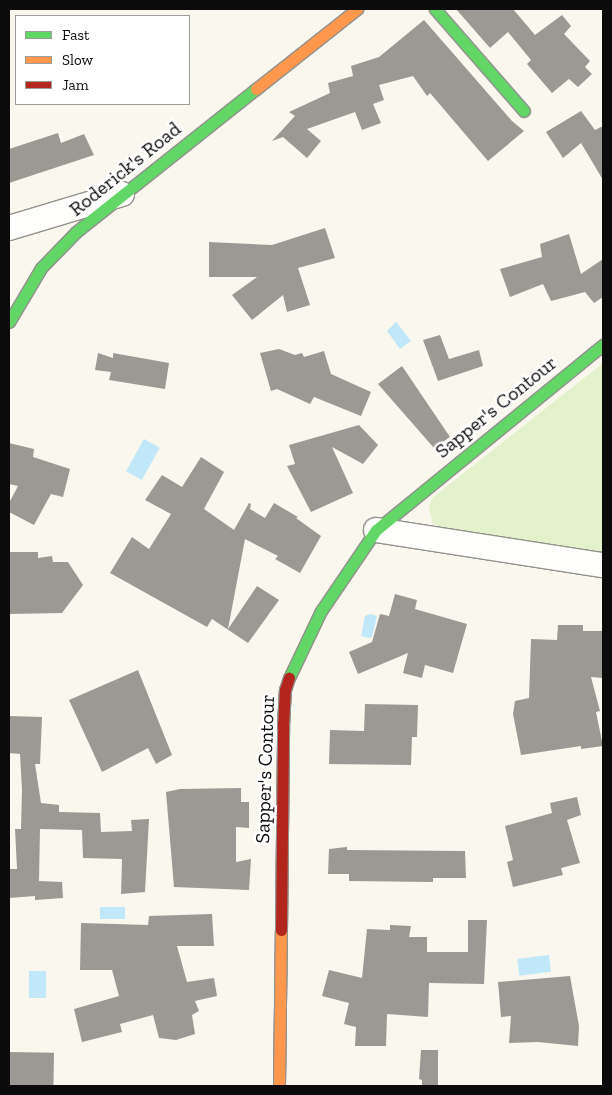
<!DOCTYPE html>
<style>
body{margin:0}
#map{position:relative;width:612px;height:1095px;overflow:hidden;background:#faf7ee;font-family:"Zilla Slab",serif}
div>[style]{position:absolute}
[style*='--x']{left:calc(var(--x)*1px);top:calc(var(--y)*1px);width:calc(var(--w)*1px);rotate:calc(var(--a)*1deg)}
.green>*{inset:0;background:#e4f2cb}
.water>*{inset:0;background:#c1e8f8;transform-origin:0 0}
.building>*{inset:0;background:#9c9994;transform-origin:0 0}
.roads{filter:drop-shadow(1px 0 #93918d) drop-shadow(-1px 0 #93918d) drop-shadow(0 1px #93918d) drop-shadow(0 -1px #93918d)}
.street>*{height:24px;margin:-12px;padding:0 12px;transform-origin:12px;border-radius:12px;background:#fefefc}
.fast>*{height:11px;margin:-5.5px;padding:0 5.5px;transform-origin:5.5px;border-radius:5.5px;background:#63d668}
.slow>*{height:11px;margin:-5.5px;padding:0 5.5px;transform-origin:5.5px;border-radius:5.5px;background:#ff974d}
.jam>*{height:11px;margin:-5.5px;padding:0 5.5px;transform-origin:5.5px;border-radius:5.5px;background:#b3261e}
span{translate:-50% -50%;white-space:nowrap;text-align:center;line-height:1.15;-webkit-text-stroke:5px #fff;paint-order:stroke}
.street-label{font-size:20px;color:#0b0b0b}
.frame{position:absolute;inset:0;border:10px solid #0b0b0b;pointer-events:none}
.legend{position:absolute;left:15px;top:15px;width:175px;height:90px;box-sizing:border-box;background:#fff;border:1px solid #9d9d9d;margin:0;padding:6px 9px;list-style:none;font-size:15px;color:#0b0b0b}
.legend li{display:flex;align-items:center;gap:10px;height:25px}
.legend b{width:25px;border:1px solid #9d9d9d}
</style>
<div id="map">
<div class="green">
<div style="clip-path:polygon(603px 363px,603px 553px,442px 532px,432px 521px,429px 508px,432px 498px)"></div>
</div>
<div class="water">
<div style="clip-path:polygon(396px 322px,411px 341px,400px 349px,387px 331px)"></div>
<div style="left:144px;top:439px;width:18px;height:37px;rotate:29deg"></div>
<div style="clip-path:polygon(370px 614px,377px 616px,372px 637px,368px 638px,361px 636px,365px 616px)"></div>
<div style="left:100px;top:907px;width:25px;height:12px"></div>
<div style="left:549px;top:955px;width:17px;height:32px;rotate:83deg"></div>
<div style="left:29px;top:971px;width:17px;height:27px"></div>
</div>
<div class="building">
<div style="clip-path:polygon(456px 9px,513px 9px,535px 35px,562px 15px,571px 26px,564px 34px,590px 61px,585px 67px,592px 74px,578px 87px,569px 79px,552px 93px,527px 64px,531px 60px,508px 32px,490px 48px)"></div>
<div style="clip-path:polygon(424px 20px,512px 121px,524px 131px,488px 161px,430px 93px,427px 96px,413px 76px,379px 85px,384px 100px,373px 104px,381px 123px,362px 130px,355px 112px,307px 129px,321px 141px,307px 158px,283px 137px,272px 141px,295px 116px,289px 112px,330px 93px,328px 83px,353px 76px,351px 66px,379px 57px)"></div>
<div style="clip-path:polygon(581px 111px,595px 130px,603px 126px,603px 180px,581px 143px,563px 158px,546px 132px)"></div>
<div style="clip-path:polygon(58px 133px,61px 143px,84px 134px,94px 155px,9px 183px,9px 149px)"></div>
<div style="clip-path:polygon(325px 228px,335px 258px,298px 268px,310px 305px,287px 312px,283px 295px,252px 320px,232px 295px,257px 277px,209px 277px,209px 242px,272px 245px)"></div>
<div style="clip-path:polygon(569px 234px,581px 274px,603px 259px,603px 297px,594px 303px,585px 292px,551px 301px,543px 284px,510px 297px,500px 269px,542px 257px,540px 244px)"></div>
<div style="clip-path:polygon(440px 335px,449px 359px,479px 350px,483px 366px,438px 381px,423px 340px)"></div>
<div style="clip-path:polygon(279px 349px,295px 355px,302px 353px,304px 357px,324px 351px,331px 374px,371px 392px,361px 416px,314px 397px,310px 404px,277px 389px,271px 391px,260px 353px)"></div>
<div style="clip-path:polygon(98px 353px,113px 358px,113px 353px,169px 363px,165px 389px,109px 380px,111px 372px,95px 370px)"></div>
<div style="clip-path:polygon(402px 366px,450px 437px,434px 448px,378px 384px)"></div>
<div style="clip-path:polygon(359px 425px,378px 445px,363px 464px,332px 447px,353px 493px,311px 512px,287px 466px,295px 464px,289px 445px)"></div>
<div style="clip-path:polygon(9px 443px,34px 449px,33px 457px,70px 469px,63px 497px,51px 494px,34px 525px,9px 512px,9px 503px,18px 486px,9px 484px)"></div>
<div style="clip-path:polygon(201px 457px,224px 472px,204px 509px,234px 530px,249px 503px,251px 504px,250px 509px,265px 518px,274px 503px,298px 517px,296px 518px,321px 536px,300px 573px,275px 559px,278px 556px,245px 539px,228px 629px,257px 586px,279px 600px,248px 643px,212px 619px,207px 627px,110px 573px,132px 537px,149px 549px,171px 514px,145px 500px,162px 475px,182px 487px)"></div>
<div style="clip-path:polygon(9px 552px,38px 552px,38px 558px,52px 556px,53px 562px,68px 562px,83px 585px,62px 613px,9px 614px)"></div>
<div style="clip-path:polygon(395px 594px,417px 600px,415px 609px,467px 624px,453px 673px,425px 665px,422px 678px,403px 673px,408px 653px,358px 674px,349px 652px,372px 642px,380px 614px,389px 616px)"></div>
<div style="clip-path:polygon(558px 625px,583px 625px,583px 631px,603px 631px,603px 678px,591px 677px,600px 711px,596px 712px,603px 746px,581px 749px,581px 746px,521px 755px,513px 714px,515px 701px,529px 698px,531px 639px,557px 640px)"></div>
<div style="clip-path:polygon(138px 670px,172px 755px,156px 764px,148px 748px,102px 772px,69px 700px)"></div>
<div style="clip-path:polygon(365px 704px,418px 705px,417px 737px,412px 737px,411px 765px,329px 764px,330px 730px,364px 731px)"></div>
<div style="clip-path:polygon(9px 716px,42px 717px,40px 764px,35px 764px,41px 803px,59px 805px,59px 812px,100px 813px,101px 832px,132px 831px,131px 820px,149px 819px,145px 892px,121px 894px,122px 859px,83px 858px,82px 830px,40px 829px,39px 881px,62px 882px,63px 898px,35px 900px,35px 896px,9px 898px,9px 869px,17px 869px,15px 829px,21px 829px,22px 790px,20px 754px,9px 753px)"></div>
<div style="clip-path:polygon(241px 788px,241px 802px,249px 802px,249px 828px,236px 827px,236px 862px,251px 859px,249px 890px,174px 887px,166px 792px,180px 789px)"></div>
<div style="clip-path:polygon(577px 797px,581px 815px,567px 820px,580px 863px,561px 868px,563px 875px,513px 887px,507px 862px,513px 860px,505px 826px,552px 813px,550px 803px)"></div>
<div style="clip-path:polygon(347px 847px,347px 850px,465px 851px,466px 878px,433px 878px,433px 882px,349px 881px,349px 874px,328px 874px,329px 849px)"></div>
<div style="clip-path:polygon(212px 914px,214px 946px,177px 946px,187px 982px,214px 978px,217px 996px,195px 1001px,199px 1011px,192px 1015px,195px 1034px,176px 1040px,159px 1038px,153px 1015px,120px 1024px,122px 1032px,82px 1042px,74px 1009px,119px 996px,112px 970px,80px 970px,81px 923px,148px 925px,149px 916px)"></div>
<div style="clip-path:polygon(468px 920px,487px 920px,484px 984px,429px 983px,428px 1017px,387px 1014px,386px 1046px,355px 1046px,356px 1027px,344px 1024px,349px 1003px,322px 996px,329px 970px,362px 978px,367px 929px,390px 930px,390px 925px,411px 926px,409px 937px,427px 937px,427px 952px,468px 952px)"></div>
<div style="clip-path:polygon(570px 976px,579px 1026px,578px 1046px,538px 1042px,509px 1043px,511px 1016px,501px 1017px,498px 982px)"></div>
<div style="clip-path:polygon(421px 1050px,438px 1050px,438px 1086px,422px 1086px,422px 1080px,419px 1079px)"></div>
<div style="left:9px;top:1052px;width:45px;height:34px;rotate:1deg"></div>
</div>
<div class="roads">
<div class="street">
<div style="--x:9;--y:228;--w:118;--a:-16.7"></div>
<div style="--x:376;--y:530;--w:230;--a:8.8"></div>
</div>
<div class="fast">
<div style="--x:435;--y:9;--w:135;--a:48.9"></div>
<div style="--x:9;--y:322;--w:63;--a:-59.3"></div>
<div style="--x:41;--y:268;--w:50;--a:-45.8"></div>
<div style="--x:76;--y:232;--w:230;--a:-38.5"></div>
<div style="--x:289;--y:678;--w:74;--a:-64.5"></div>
<div style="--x:321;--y:611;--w:98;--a:-55.8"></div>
<div style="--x:376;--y:530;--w:293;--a:-39.2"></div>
</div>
<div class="slow">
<div style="--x:256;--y:89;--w:129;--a:-38.4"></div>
<div style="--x:279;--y:1086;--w:156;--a:-89.3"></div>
</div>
<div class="jam">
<div style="--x:281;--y:930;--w:204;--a:-89.4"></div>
<div style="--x:283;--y:726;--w:36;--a:-87"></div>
<div style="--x:285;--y:690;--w:13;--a:-72"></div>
</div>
</div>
<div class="street-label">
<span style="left:125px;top:169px;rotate:-39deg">Roderick's Road</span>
<span style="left:496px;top:407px;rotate:-39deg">Sapper's Contour</span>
<span style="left:265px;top:769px;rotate:-88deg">Sapper's Contour</span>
</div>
<div class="frame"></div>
<ul class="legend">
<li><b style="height:6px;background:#63d668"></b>Fast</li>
<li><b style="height:6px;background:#ff974d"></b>Slow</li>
<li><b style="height:6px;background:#b3261e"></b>Jam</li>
</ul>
</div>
